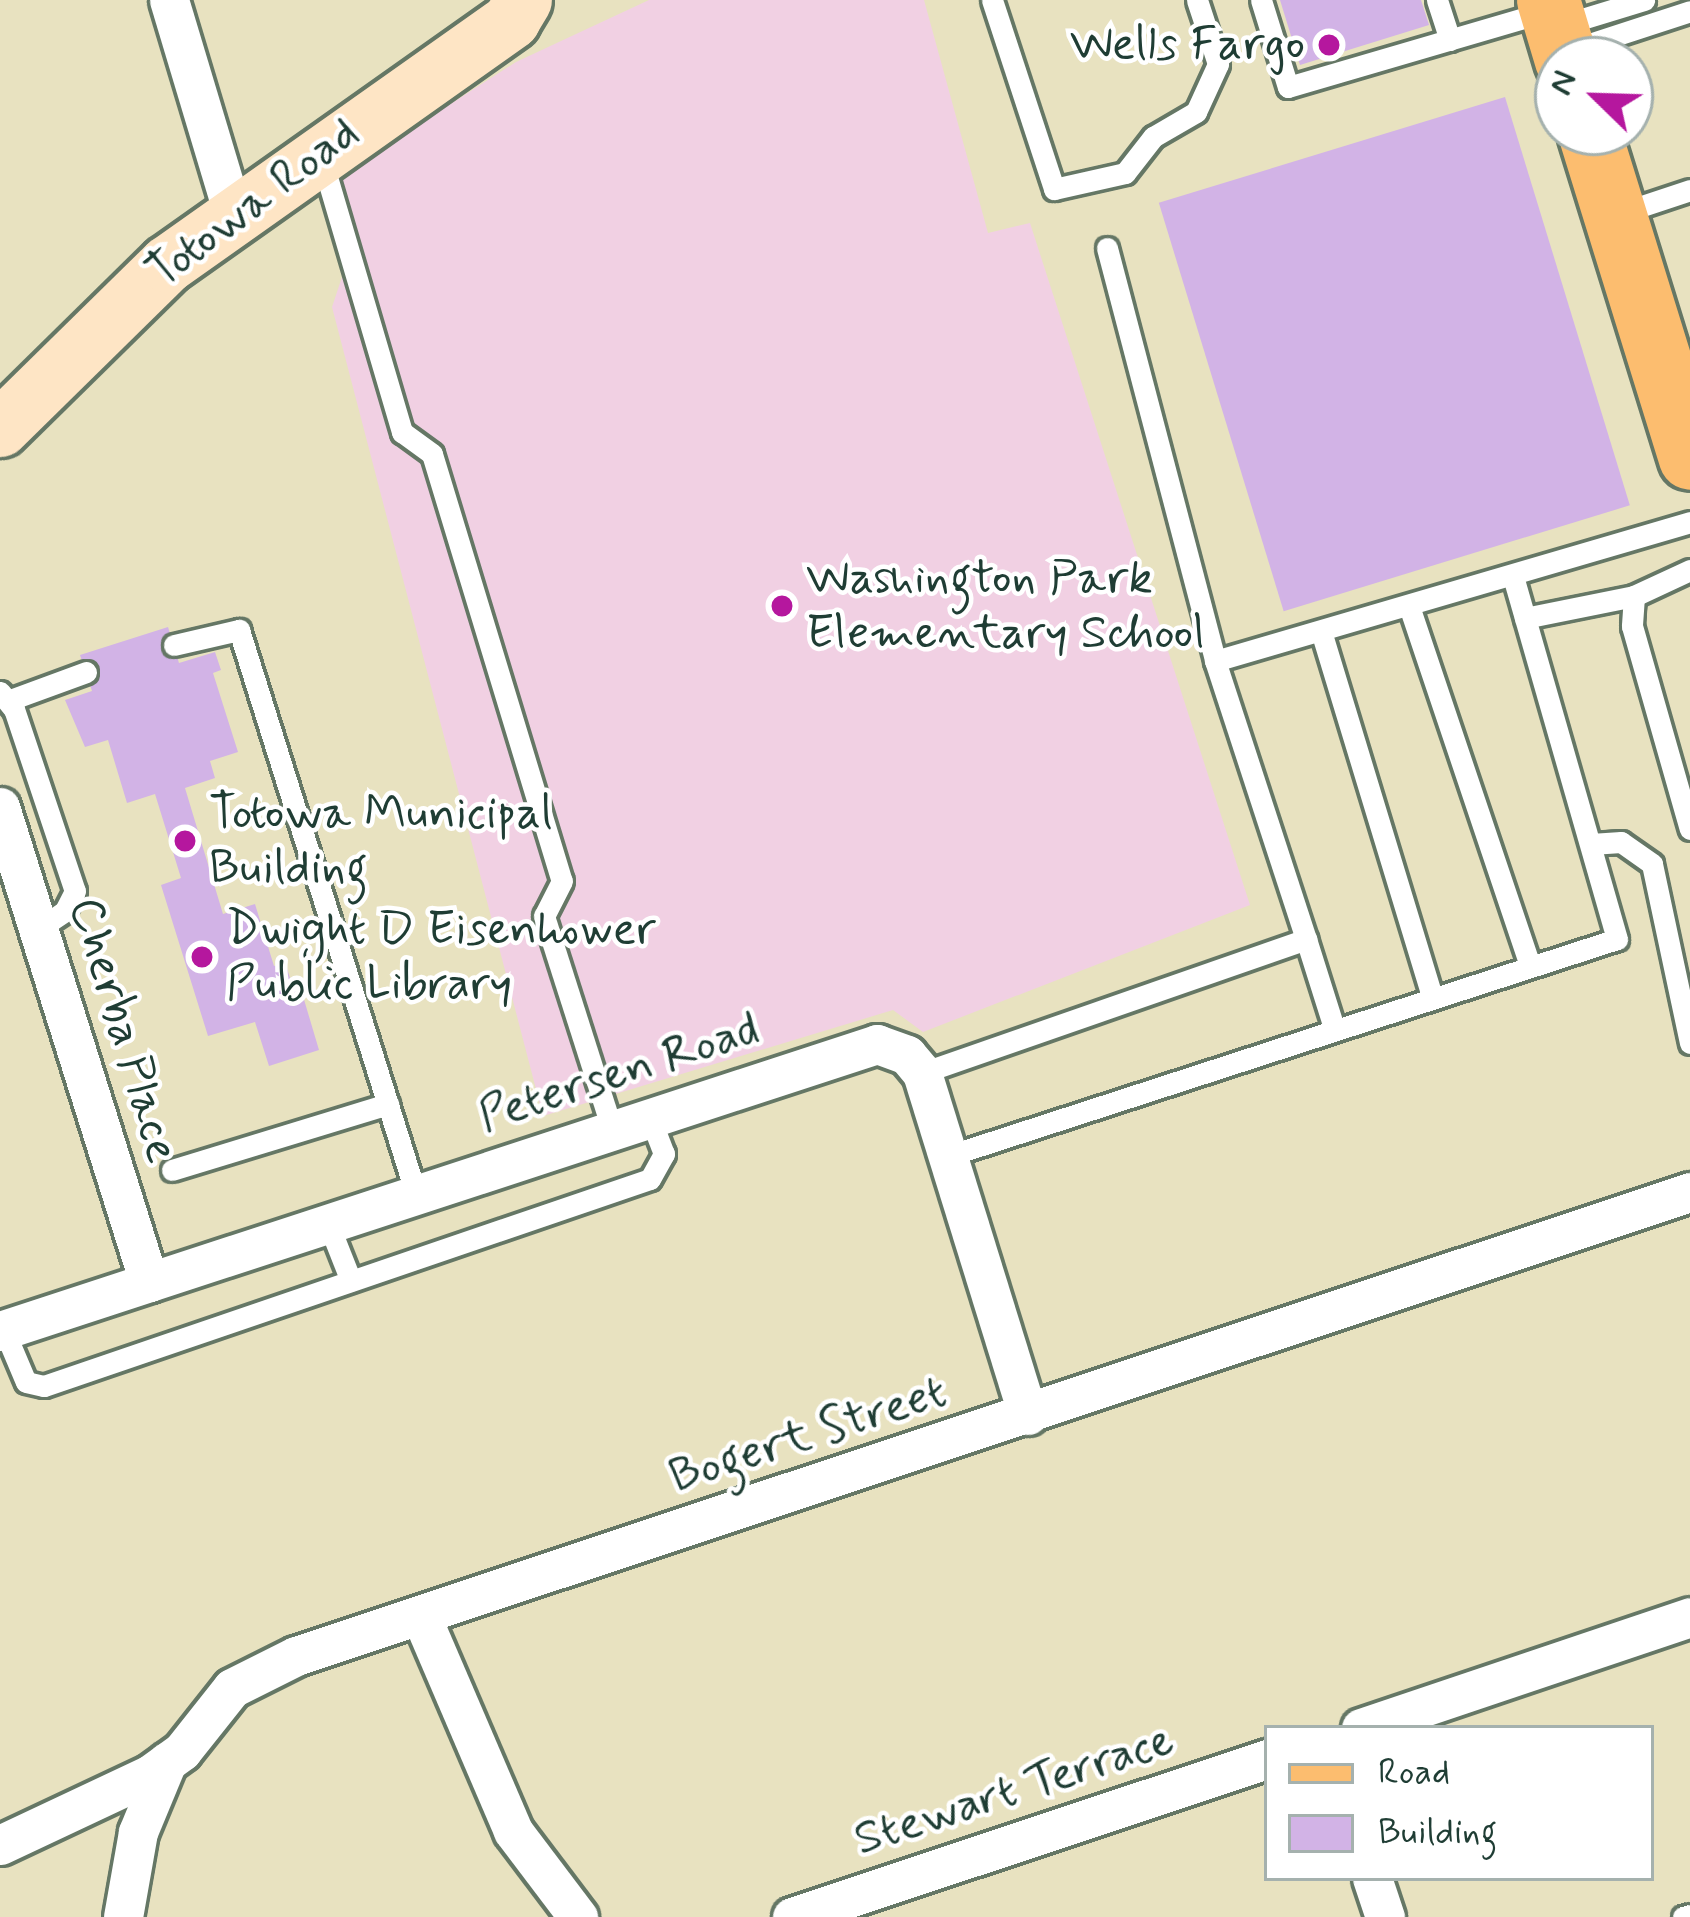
<!DOCTYPE html>
<style>
body{margin:0}
#map{position:relative;width:1690px;height:1917px;overflow:hidden;background:#e8e2c0;font-family:Mynerve,sans-serif}
div>[style]{position:absolute}
[style*='--x']{left:calc(var(--x)*1px);top:calc(var(--y)*1px);width:calc(var(--w)*1px);rotate:calc(var(--a)*1deg)}
.built>*{inset:0;background:#f1d0e3}
.building>*{inset:0;background:#d2b3e6;transform-origin:0 0}
.roads{filter:drop-shadow(3px 0 #657765) drop-shadow(-3px 0 #657765) drop-shadow(0 3px #657765) drop-shadow(0 -3px #657765)}
.service>*{height:21px;margin:-10.5px;padding:0 10.5px;transform-origin:10.5px;border-radius:10.5px;background:#fff}
.minor>*{height:39px;margin:-19.5px;padding:0 19.5px;transform-origin:19.5px;border-radius:19.5px;background:#fff}
.secondary>*{height:57px;margin:-28.5px;padding:0 28.5px;transform-origin:28.5px;border-radius:28.5px;background:#fee5c5}
.primary>*{height:63px;margin:-31.5px;padding:0 31.5px;transform-origin:31.5px;border-radius:31.5px;background:#fcbd6f}
.dots>*{width:33px;height:33px;translate:-50% -50%;box-sizing:border-box;border:6px solid #fff;border-radius:50%}
span{translate:-50% -50%;white-space:nowrap;text-align:center;line-height:1.15;-webkit-text-stroke:9px #fff;paint-order:stroke}
.poi-label{font-size:48px;color:#1f3d34}
.right{translate:-100% -50%;text-align:right}
.left{translate:0 -50%;text-align:left}
.street-label{font-size:48px;color:#1f3d34}
.legend{position:absolute;left:1264px;top:1725px;width:390px;height:156px;box-sizing:border-box;background:#fff;border:3px solid #a5b1ae;margin:0;padding:15px 21px;list-style:none;font-size:36px;color:#1f3d34}
.legend li{display:flex;align-items:center;gap:24px;height:60px}
.legend b{width:60px;border:3px solid #a5b1ae}
.north{position:absolute;left:1534px;top:36px;width:120px;height:120px;box-sizing:border-box;background:#fff;border:3px solid #a5b1ae;border-radius:50%;rotate:293deg;font-size:33px;font-weight:700;line-height:48px;text-align:center;color:#1f3d34}
.north::after{content:'';display:block;margin:auto;width:42px;height:54px;background:#b5179e;clip-path:polygon(50% 0,100% 100%,50% 72%,0 100%)}
</style>
<div id="map">
<div class="built">
<div style="clip-path:polygon(649px 0,924px 0,988px 233px,1030px 223px,1250px 905px,923px 1032px,893px 1010px,543px 1116px,332px 307px,344px 271px,322px 199px,337px 177px,516px 62px)"></div>
</div>
<div class="building">
<div style="clip-path:polygon(1280px 0,1421px 0,1429px 25px,1300px 65px)"></div>
<div style="left:1505px;top:97px;width:427px;height:362px;rotate:73deg"></div>
<div style="clip-path:polygon(168px 627px,179px 663px,215px 652px,221px 670px,213px 673px,238px 752px,210px 761px,215px 778px,185px 788px,223px 914px,255px 904px,274px 966px,285px 962px,290px 978px,297px 976px,319px 1050px,269px 1066px,255px 1022px,208px 1036px,161px 885px,181px 878px,155px 794px,127px 803px,108px 740px,85px 747px,65px 700px,92px 691px,80px 655px)"></div>
</div>
<div class="roads">
<div class="service">
<div style="--x:992;--y:0;--w:199;--a:71.8"></div>
<div style="--x:1054;--y:189;--w:73;--a:-12.7"></div>
<div style="--x:1125;--y:173;--w:46;--a:-52.1"></div>
<div style="--x:1153;--y:137;--w:50;--a:-30.2"></div>
<div style="--x:1196;--y:112;--w:53;--a:-65.4"></div>
<div style="--x:1218;--y:64;--w:67;--a:-108.2"></div>
<div style="--x:1261;--y:0;--w:91;--a:72.8"></div>
<div style="--x:1288;--y:87;--w:268;--a:-16.3"></div>
<div style="--x:1437;--y:0;--w:42;--a:72"></div>
<div style="--x:1559;--y:26;--w:89;--a:-17"></div>
<div style="--x:1571;--y:50;--w:125;--a:-18.1"></div>
<div style="--x:322;--y:160;--w:284;--a:73.6"></div>
<div style="--x:402;--y:432;--w:37;--a:36"></div>
<div style="--x:432;--y:454;--w:446;--a:73.1"></div>
<div style="--x:562;--y:881;--w:39;--a:117"></div>
<div style="--x:544;--y:916;--w:224;--a:72.3"></div>
<div style="--x:1621;--y:213;--w:73;--a:-18.4"></div>
<div style="--x:1107;--y:248;--w:427;--a:75.3"></div>
<div style="--x:1215;--y:661;--w:495;--a:-16.3"></div>
<div style="--x:1690;--y:570;--w:62;--a:155.1"></div>
<div style="--x:1634;--y:596;--w:30;--a:94"></div>
<div style="--x:1632;--y:626;--w:211;--a:74.1"></div>
<div style="--x:1409;--y:606;--w:380;--a:71.4"></div>
<div style="--x:1525;--y:618;--w:111;--a:-11.4"></div>
<div style="--x:1321;--y:631;--w:382;--a:73.1"></div>
<div style="--x:174;--y:645;--w:67;--a:-13"></div>
<div style="--x:239;--y:630;--w:591;--a:72.58"></div>
<div style="--x:0;--y:692;--w:22;--a:51"></div>
<div style="--x:14;--y:709;--w:192;--a:71.5"></div>
<div style="--x:75;--y:891;--w:22;--a:117"></div>
<div style="--x:65;--y:911;--w:32;--a:146"></div>
<div style="--x:10;--y:700;--w:81;--a:-20.2"></div>
<div style="--x:1591;--y:844;--w:30;--a:-4"></div>
<div style="--x:1621;--y:842;--w:38;--a:35"></div>
<div style="--x:1652;--y:864;--w:183;--a:78"></div>
<div style="--x:1306;--y:939;--w:93;--a:72.5"></div>
<div style="--x:922;--y:1073;--w:407;--a:-19.2"></div>
<div style="--x:1306;--y:939;--w:293;--a:-108.1"></div>
<div style="--x:948;--y:1156;--w:703;--a:-17.97"></div>
<div style="--x:1617;--y:939;--w:377;--a:-106"></div>
<div style="--x:172;--y:1170;--w:226;--a:-17"></div>
<div style="--x:328;--y:1223;--w:62;--a:68.4"></div>
<div style="--x:4;--y:1330;--w:56;--a:67.1"></div>
<div style="--x:26;--y:1382;--w:18;--a:13"></div>
<div style="--x:44;--y:1386;--w:640;--a:-18.86"></div>
<div style="--x:650;--y:1179;--w:29;--a:-61"></div>
<div style="--x:664;--y:1154;--w:40;--a:-111"></div>
<div style="--x:1683;--y:1917;--w:7;--a:-16"></div>
</div>
<div class="minor">
<div style="--x:169;--y:0;--w:223;--a:73.3"></div>
<div style="--x:0;--y:807;--w:498;--a:72.6"></div>
<div style="--x:0;--y:1331;--w:923;--a:-18.12"></div>
<div style="--x:877;--y:1044;--w:32;--a:20"></div>
<div style="--x:907;--y:1055;--w:23;--a:50"></div>
<div style="--x:922;--y:1073;--w:358;--a:72.8"></div>
<div style="--x:421;--y:1616;--w:234;--a:66.8"></div>
<div style="--x:513;--y:1831;--w:108;--a:52.9"></div>
<div style="--x:1361;--y:1728;--w:347;--a:-18.6"></div>
<div style="--x:0;--y:1845;--w:165;--a:-25.2"></div>
<div style="--x:149;--y:1775;--w:41;--a:-36"></div>
<div style="--x:182;--y:1751;--w:80;--a:-51.6"></div>
<div style="--x:232;--y:1688;--w:72;--a:-26.6"></div>
<div style="--x:296;--y:1656;--w:1469;--a:-18.41"></div>
<div style="--x:1372;--y:1878;--w:41;--a:71.6"></div>
<div style="--x:123;--y:1917;--w:86;--a:-80"></div>
<div style="--x:138;--y:1832;--w:76;--a:-67.5"></div>
<div style="--x:792;--y:1917;--w:501;--a:-18.4"></div>
</div>
<div class="secondary">
<div style="--x:0;--y:428;--w:234;--a:-44.5"></div>
<div style="--x:167;--y:264;--w:422;--a:-35.3"></div>
<div style="--x:511;--y:20;--w:23;--a:-59"></div>
</div>
<div class="primary">
<div style="--x:1548;--y:0;--w:63;--a:73.3"></div>
<div style="--x:1589;--y:132;--w:341;--a:72.8"></div>
</div>
</div>
<div class="dots">
<div style="left:1329px;top:45px;background:#b5179e"></div>
<div style="left:782px;top:606px;background:#b5179e"></div>
<div style="left:185px;top:841px;background:#b5179e"></div>
<div style="left:202px;top:957px;background:#b5179e"></div>
</div>
<div class="poi-label">
<span class="right" style="left:1305px;top:45px">Wells Fargo</span>
<span class="left" style="left:806px;top:606px">Washington Park<br>Elementary School</span>
<span class="left" style="left:209px;top:841px">Totowa Municipal<br>Building</span>
<span class="left" style="left:226px;top:957px">Dwight D Eisenhower<br>Public Library</span>
</div>
<div class="street-label">
<span style="left:253px;top:203px;rotate:-37deg">Totowa Road</span>
<span style="left:123px;top:1030px;rotate:73deg">Cherba Place</span>
<span style="left:619px;top:1073px;rotate:-18deg">Petersen Road</span>
<span style="left:808px;top:1435px;rotate:-18deg">Bogert Street</span>
<span style="left:1014px;top:1790px;rotate:-18deg">Stewart Terrace</span>
</div>
<ul class="legend">
<li><b style="height:15px;background:#fcbd6f"></b>Road</li>
<li><b style="height:33px;background:#d2b3e6"></b>Building</li>
</ul>
<div class="north">N</div>
</div>
